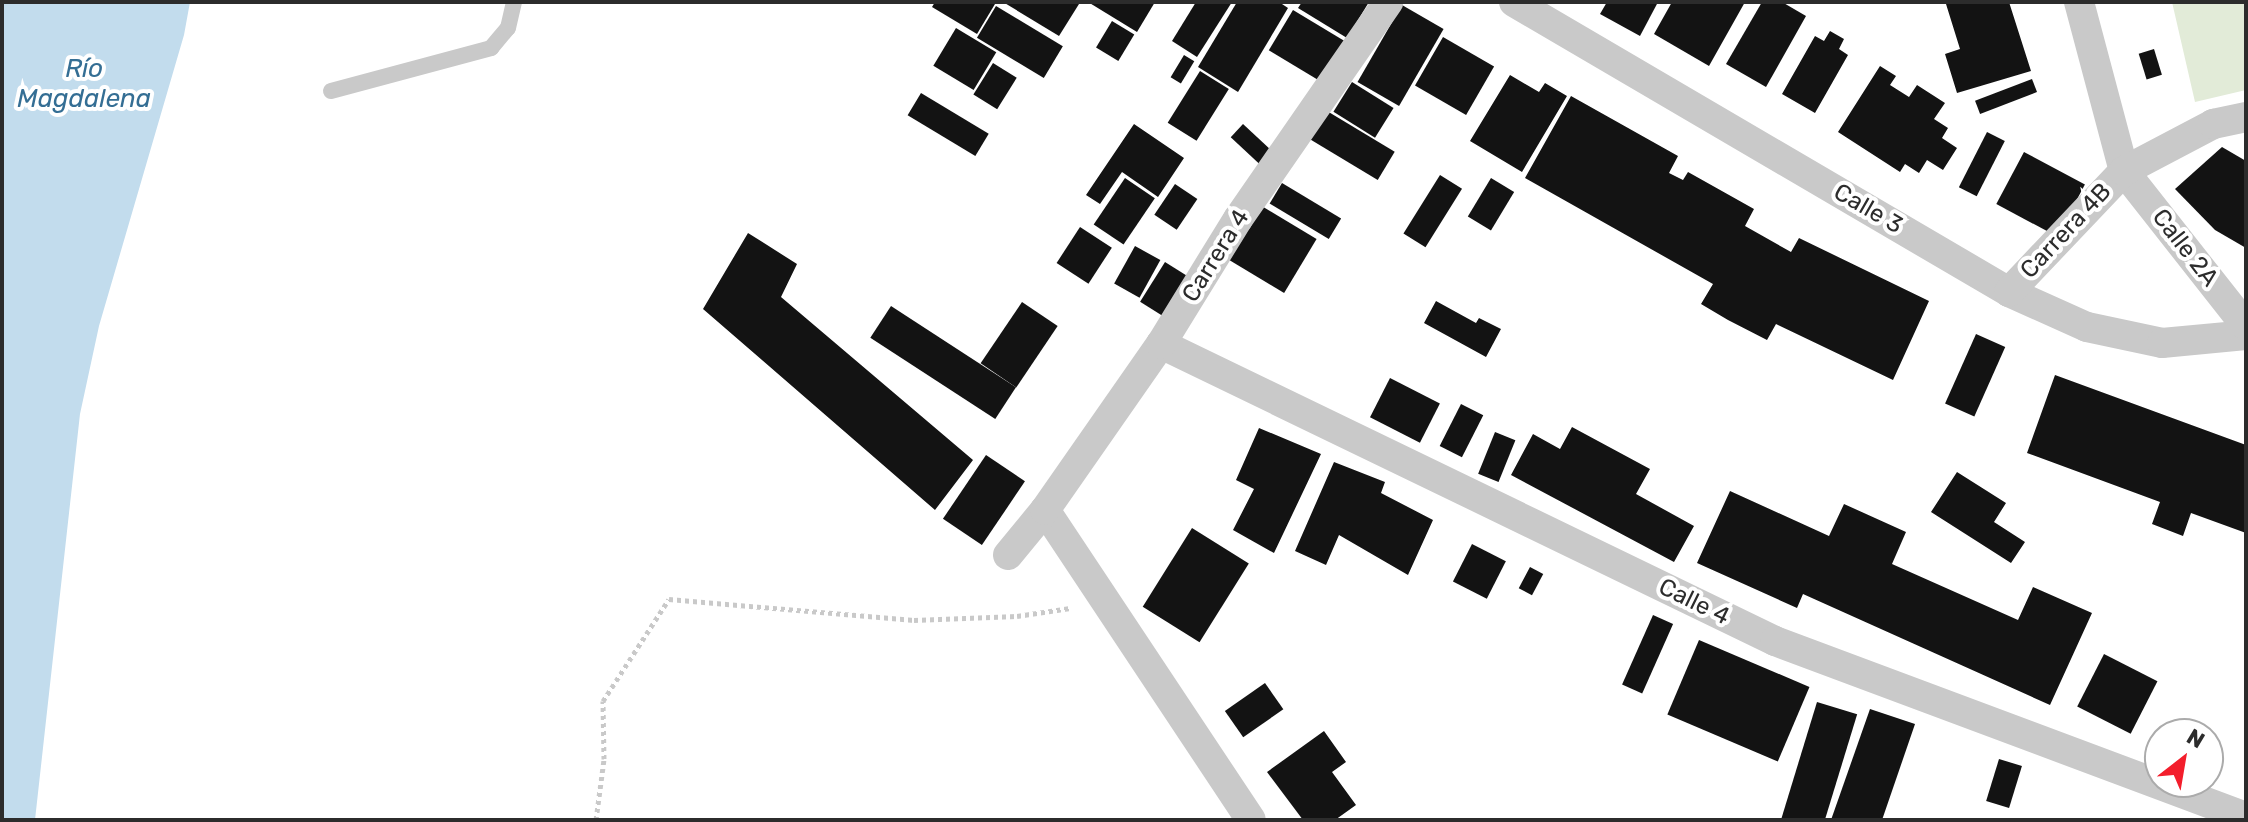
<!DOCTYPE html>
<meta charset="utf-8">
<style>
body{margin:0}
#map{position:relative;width:2248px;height:822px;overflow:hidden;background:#fff;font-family:Rubik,sans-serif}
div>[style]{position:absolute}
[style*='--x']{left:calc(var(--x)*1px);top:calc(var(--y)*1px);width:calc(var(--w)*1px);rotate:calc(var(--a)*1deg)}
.green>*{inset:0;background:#e2ebd8}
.water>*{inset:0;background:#c2dced}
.building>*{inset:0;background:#131313;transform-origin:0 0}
.path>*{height:5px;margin-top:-2.5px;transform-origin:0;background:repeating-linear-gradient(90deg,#c9c9c9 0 4px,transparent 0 8px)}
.lane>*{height:16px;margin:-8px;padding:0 8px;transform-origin:8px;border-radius:8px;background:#c9c9c9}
.street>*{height:30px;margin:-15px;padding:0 15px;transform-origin:15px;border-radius:15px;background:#c9c9c9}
span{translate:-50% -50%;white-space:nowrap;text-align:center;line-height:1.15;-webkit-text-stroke:8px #fff;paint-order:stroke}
.street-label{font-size:24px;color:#2c2c2c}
.water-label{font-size:26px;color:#346e94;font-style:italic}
.frame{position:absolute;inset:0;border:4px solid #2c2c2c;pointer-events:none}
.north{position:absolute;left:2144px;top:718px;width:80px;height:80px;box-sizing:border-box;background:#fff;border:2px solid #ababab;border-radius:50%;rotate:31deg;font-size:22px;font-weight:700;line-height:32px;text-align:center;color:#2c2c2c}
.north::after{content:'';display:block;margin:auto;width:28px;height:36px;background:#f31e2c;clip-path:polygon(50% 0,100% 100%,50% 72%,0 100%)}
</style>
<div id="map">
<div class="green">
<div style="clip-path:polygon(2172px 2px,2246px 2px,2246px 90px,2195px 102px)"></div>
</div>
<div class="water">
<div style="clip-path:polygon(2px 2px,190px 2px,184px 35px,99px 326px,80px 414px,35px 820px,2px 820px)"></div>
</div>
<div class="building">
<div style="clip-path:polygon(935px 2px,992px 2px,995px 4px,977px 34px,932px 7px)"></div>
<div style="clip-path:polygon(1003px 2px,1075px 2px,1079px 4px,1059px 36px)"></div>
<div style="clip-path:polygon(1088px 2px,1155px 2px,1137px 32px)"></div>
<div style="clip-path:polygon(1196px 2px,1232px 2px,1197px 57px,1172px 41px)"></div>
<div style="clip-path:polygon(1237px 2px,1279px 2px,1288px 8px,1238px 92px,1198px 67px)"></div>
<div style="clip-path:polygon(1302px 2px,1369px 2px,1347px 38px,1298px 8px)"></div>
<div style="clip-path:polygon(1607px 2px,1658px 2px,1640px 36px,1600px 14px)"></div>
<div style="clip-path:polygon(1672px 2px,1745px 2px,1709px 66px,1654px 34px)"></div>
<div style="clip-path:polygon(1762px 2px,1782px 2px,1806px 16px,1766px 87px,1726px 64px)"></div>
<div style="clip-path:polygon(1951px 2px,2009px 2px,2031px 71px,1957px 93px,1945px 54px,1960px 49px,1946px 4px)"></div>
<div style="left:1402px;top:5px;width:48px;height:89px;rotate:30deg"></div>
<div style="left:996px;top:6px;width:78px;height:37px;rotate:31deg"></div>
<div style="left:1293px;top:10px;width:63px;height:47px;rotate:31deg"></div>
<div style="left:1112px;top:21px;width:26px;height:31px;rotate:31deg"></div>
<div style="left:956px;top:28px;width:47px;height:44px;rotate:31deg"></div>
<div style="clip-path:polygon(1830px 31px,1844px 39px,1839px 49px,1848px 55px,1815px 113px,1782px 94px,1815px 36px,1824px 41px)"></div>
<div style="left:1443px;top:37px;width:59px;height:56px;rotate:30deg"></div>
<div style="left:2154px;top:49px;width:27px;height:16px;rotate:73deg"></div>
<div style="left:1184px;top:55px;width:12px;height:26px;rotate:31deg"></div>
<div style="left:993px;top:63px;width:28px;height:37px;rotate:32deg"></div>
<div style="clip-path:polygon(1880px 66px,1896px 76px,1890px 85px,1909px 97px,1917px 85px,1945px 103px,1934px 119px,1948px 128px,1942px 138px,1957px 148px,1943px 170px,1927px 160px,1919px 173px,1905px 164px,1900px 172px,1838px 132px)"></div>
<div style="left:1200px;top:71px;width:34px;height:61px;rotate:32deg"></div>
<div style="clip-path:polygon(1510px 75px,1539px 92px,1545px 83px,1567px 96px,1522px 172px,1470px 141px)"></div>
<div style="left:2032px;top:79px;width:14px;height:61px;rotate:69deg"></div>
<div style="left:1352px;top:82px;width:49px;height:35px;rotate:32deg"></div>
<div style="left:921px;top:93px;width:79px;height:26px;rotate:31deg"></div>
<div style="clip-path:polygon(1571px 96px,1678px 156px,1669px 173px,1683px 180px,1688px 172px,1754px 209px,1745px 226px,1791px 252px,1799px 238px,1929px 301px,1893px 380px,1776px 324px,1767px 340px,1728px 320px,1701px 304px,1713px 284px,1525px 178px)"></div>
<div style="left:1327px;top:111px;width:79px;height:33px;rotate:31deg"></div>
<div style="clip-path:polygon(1134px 124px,1184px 158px,1158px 197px,1122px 172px,1100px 204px,1086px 195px)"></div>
<div style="left:1243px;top:124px;width:40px;height:18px;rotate:43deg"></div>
<div style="left:1987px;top:132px;width:20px;height:62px;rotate:27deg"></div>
<div style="clip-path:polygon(2222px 147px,2246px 161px,2246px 248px,2215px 230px,2175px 189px)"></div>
<div style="left:2024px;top:152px;width:69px;height:59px;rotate:28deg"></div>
<div style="left:1440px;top:175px;width:26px;height:69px;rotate:32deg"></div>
<div style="left:1125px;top:178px;width:36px;height:56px;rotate:34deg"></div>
<div style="left:1491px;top:178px;width:27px;height:45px;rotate:31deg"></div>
<div style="left:1282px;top:183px;width:69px;height:24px;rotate:31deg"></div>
<div style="left:1175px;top:184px;width:27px;height:37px;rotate:34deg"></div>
<div style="left:1260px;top:205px;width:66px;height:63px;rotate:31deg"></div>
<div style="left:1080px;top:227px;width:38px;height:43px;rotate:33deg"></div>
<div style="clip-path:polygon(748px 233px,797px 264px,781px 297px,973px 460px,935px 510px,703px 309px)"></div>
<div style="left:1135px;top:246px;width:29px;height:43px;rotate:29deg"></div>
<div style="left:1165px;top:262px;width:31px;height:47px;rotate:32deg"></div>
<div style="clip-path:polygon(1436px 301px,1476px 323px,1479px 318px,1501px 329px,1486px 357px,1424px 323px)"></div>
<div style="left:1022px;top:302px;width:43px;height:74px;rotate:34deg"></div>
<div style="left:891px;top:306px;width:149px;height:38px;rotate:33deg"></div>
<div style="left:1976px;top:334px;width:32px;height:76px;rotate:24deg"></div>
<div style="clip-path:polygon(2055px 375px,2246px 445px,2246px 533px,2191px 513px,2183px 536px,2152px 524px,2160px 502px,2027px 453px)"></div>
<div style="left:1390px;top:378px;width:56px;height:44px;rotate:27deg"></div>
<div style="left:1461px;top:404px;width:25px;height:47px;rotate:27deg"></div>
<div style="clip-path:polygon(1572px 427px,1650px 469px,1636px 494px,1694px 526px,1674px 562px,1511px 475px,1533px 434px,1560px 449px)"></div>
<div style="clip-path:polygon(1259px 428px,1321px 454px,1274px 553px,1233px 530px,1254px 489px,1236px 480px)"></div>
<div style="left:1495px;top:432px;width:22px;height:45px;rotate:22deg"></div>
<div style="left:986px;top:455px;width:47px;height:77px;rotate:34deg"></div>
<div style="clip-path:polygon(1334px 462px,1385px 482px,1381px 493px,1433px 520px,1408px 575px,1339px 535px,1326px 565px,1295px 551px)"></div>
<div style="clip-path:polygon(1957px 472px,2006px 503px,1994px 522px,2025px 542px,2011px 563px,1931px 512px)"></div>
<div style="clip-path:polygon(1730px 491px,1829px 536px,1844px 504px,1906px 532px,1892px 564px,2018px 620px,2033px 587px,2092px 613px,2050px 705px,1803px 594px,1797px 608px,1697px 563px)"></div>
<div style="left:1192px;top:528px;width:67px;height:93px;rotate:32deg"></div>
<div style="left:1472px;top:544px;width:38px;height:42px;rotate:27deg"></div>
<div style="left:1530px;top:567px;width:15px;height:24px;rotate:28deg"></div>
<div style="left:1653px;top:615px;width:22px;height:76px;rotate:24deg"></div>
<div style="left:1699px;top:640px;width:120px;height:81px;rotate:23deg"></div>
<div style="left:2104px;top:654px;width:60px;height:59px;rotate:27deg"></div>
<div style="left:1265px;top:683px;width:32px;height:49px;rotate:55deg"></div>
<div style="left:1817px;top:702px;width:42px;height:123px;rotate:17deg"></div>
<div style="clip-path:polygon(1870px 709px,1915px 724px,1882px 820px,1831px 820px)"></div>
<div style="clip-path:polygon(1324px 731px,1346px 762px,1332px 772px,1356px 805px,1335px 820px,1303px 820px,1267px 772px)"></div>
<div style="left:1999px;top:759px;width:24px;height:44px;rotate:17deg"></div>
</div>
<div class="path">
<div style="--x:596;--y:820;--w:62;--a:-82.5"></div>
<div style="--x:604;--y:759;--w:58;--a:-91"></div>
<div style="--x:603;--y:701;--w:121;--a:-57.1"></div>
<div style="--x:669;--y:599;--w:246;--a:4.9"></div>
<div style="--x:914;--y:620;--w:103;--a:-2.2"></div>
<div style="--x:1017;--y:616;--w:54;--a:-8.6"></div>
</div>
<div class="lane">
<div style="--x:331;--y:91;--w:166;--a:-15"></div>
<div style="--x:491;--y:48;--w:26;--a:-50"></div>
<div style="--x:508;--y:28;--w:27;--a:-77"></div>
</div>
<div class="street">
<div style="--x:1514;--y:2;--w:574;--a:30.36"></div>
<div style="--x:2009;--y:292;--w:85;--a:24.2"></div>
<div style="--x:2087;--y:327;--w:77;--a:12"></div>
<div style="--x:2162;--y:343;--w:84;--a:-5.4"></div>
<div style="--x:2079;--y:2;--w:175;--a:75.1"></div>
<div style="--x:2124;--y:171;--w:197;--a:51.8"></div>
<div style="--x:2009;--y:292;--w:167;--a:-46.5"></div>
<div style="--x:2124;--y:171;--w:101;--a:-27.8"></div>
<div style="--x:2213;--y:124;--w:34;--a:-12"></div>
<div style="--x:1161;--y:344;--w:682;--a:25.81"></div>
<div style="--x:1775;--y:641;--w:503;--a:20.49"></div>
<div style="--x:1045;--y:510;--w:372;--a:56.4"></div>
<div style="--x:1008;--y:555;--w:58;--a:-50.6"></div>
<div style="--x:1045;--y:510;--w:203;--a:-55.1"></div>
<div style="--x:1161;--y:344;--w:147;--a:-58.4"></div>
<div style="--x:1238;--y:219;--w:264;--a:-55.3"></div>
</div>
<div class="street-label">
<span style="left:1868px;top:209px;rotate:30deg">Calle 3</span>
<span style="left:2066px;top:231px;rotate:-47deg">Carrera 4B</span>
<span style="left:2185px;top:248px;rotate:52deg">Calle 2A</span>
<span style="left:1216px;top:256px;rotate:-58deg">Carrera 4</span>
<span style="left:1694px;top:602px;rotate:26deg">Calle 4</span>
</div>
<div class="water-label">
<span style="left:84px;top:84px">Río<br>Magdalena</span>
</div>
<div class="frame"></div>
<div class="north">N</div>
</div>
